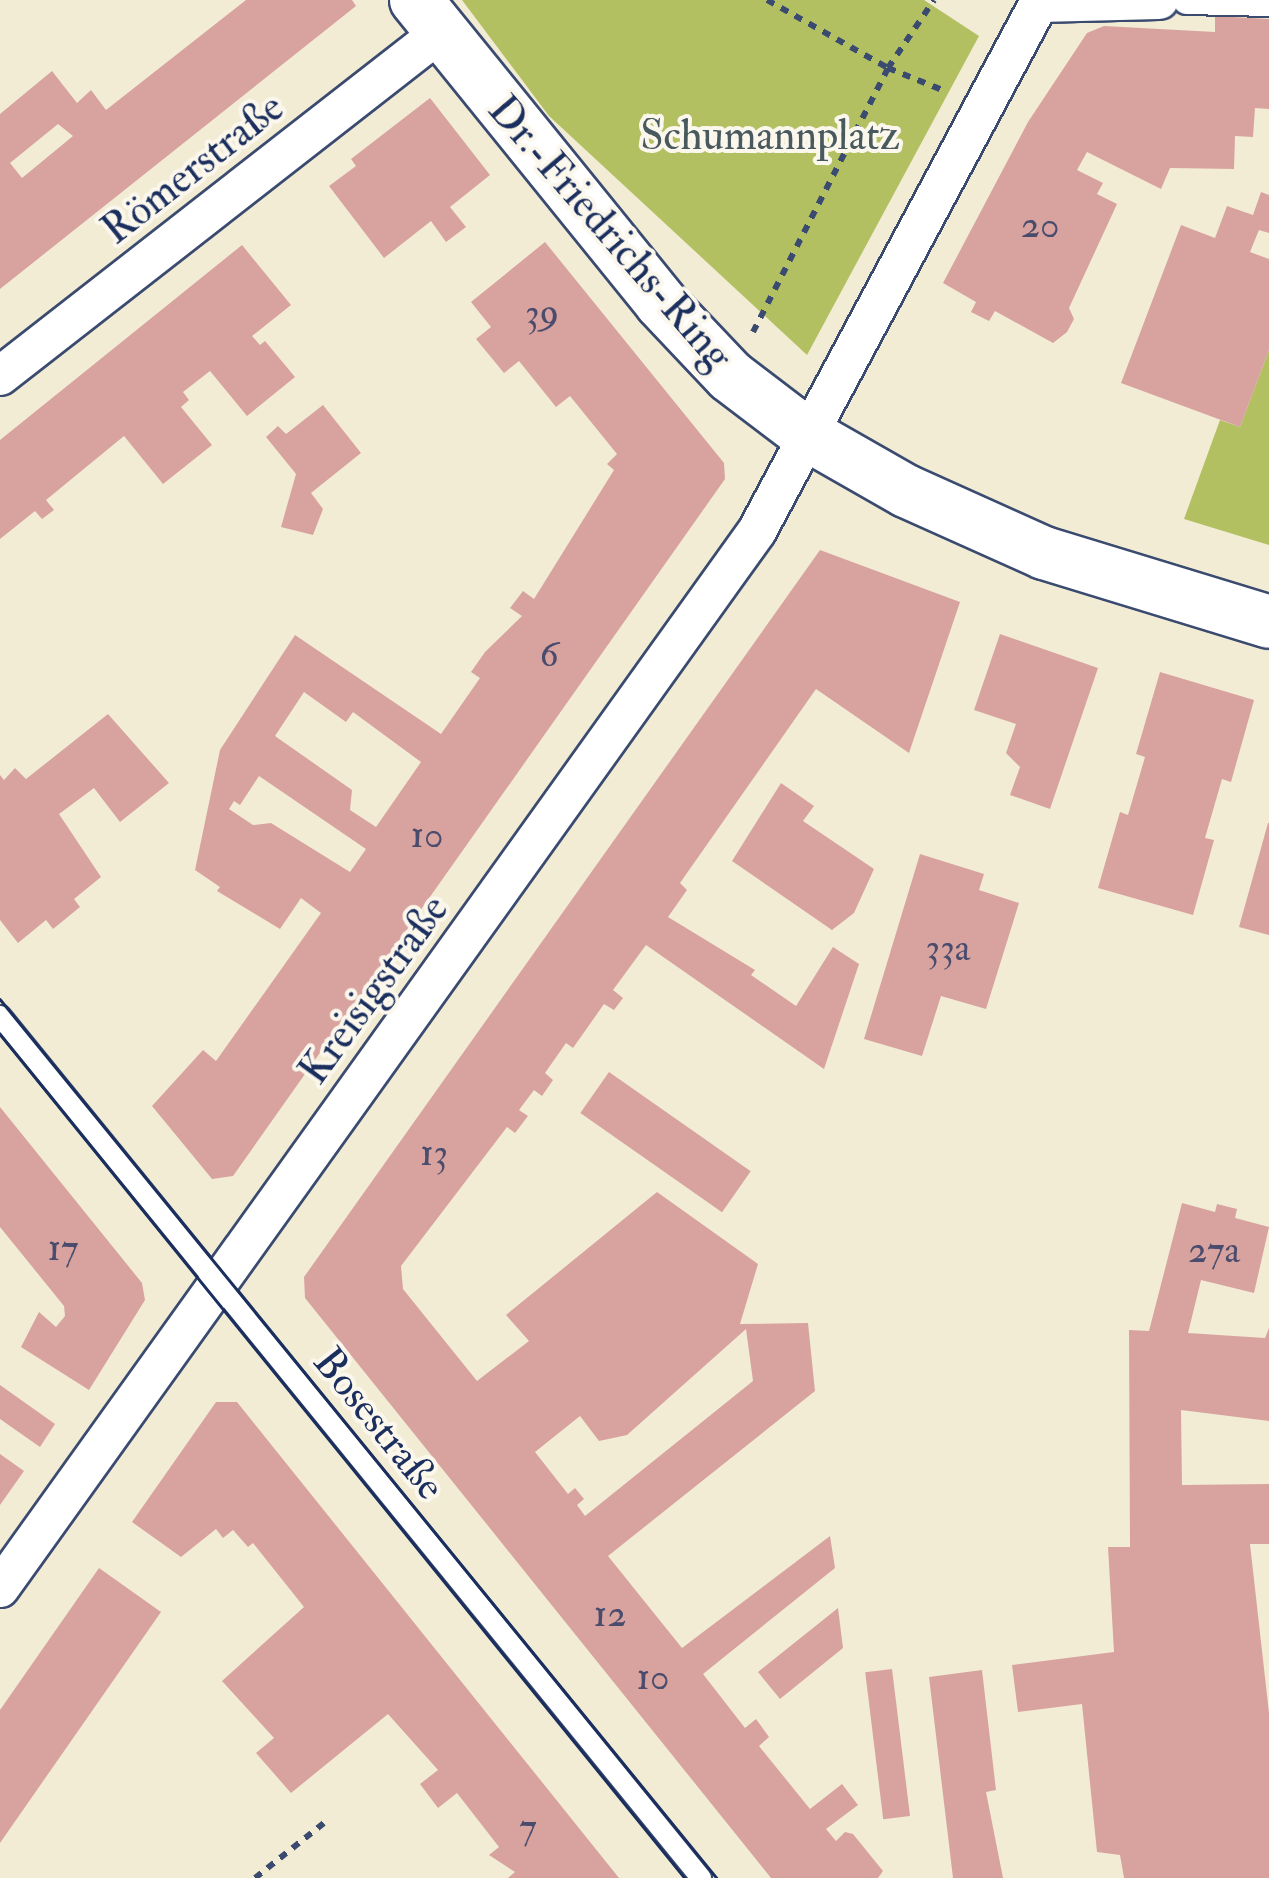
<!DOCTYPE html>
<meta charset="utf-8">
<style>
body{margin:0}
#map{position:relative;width:1269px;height:1878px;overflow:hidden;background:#f2ecd5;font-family:"IM FELL Double Pica",serif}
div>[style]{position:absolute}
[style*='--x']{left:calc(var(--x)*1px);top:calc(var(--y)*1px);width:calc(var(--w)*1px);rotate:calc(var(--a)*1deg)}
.green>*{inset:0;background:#b3c062}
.building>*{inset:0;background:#d8a39e;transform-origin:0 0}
.path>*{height:6px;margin-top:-3px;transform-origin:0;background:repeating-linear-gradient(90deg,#3b4b70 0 8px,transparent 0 16px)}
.roads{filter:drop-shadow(2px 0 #3b4b70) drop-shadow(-2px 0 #3b4b70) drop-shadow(0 2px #3b4b70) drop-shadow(0 -2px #3b4b70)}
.service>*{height:20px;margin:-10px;padding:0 10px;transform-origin:10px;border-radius:10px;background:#fff}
.pedestrian>*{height:28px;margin:-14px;padding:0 14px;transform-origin:14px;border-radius:14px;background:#fff}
.minor>*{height:38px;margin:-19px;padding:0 19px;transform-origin:19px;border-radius:19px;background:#fff}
.secondary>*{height:52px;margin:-26px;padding:0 26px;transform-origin:26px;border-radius:26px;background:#fff}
.tram>*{height:2.5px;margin:-1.25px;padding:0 1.25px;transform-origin:1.25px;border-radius:1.25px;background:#1b2f5e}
span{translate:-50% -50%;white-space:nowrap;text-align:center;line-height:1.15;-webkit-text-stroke:8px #fbf7ec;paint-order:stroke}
.number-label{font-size:38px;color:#4a4c6e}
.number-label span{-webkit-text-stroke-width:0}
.park-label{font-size:42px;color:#495a5f}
.street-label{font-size:42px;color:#1b2f5e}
</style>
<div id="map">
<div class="green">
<div style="clip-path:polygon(462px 0,924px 0,979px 36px,807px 355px,549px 116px)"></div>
<div style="clip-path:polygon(1269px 350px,1269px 545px,1184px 519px,1220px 420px,1240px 427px)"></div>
</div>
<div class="building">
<div style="clip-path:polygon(evenodd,246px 0,352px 0,356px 6px,0 289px,0 114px,52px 71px,77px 103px,91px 90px,106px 110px,246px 0,58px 124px,73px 136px,22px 178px,10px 163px,58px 124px)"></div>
<div style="clip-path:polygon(1215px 16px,1269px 19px,1269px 109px,1255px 108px,1253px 137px,1235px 136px,1234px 169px,1170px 168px,1161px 189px,1087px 152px,1077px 170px,1103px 183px,1097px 194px,1117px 204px,1069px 308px,1074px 319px,1067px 332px,1053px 343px,995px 311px,989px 321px,971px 312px,976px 302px,943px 283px,1028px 122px,1087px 33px,1104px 26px,1215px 32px)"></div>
<div style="clip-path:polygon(430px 98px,490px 175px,450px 207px,466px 227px,446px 242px,431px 221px,384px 258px,329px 186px,356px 166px,351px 159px)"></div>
<div style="clip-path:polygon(1261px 192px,1269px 195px,1269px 233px,1259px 230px,1250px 252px,1269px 259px,1269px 350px,1240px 427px,1121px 383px,1181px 225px,1215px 238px,1227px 206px,1253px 215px)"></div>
<div style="clip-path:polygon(evenodd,545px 242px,724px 463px,725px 479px,233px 1176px,212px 1179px,152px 1106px,203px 1050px,216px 1061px,321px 913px,301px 898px,280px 929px,217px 891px,220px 887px,195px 870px,220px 750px,295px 635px,441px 734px,480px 678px,471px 672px,485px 652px,522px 616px,510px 608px,523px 591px,534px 599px,614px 470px,607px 464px,617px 454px,570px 396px,556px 407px,519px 361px,504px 373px,476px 339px,491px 327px,471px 302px,545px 242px,304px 692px,346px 722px,353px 712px,421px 762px,376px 827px,350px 810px,352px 790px,275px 736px,304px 692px,545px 242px,259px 776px,366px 849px,350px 872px,271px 823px,253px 825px,229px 809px,234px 801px,240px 805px,259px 776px)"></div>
<div style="clip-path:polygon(242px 245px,291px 305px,252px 336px,260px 345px,265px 341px,295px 377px,247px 416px,210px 371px,183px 392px,189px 400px,181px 407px,212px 445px,163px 484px,124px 436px,46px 500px,54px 510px,42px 519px,35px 511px,0 539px,0 440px)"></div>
<div style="clip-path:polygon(323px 405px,361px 453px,311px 493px,323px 509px,313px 535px,281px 527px,296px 474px,266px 437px,278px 426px,286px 434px)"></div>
<div style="clip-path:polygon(evenodd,820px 550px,960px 602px,909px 753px,816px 689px,680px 883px,687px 890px,668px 917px,755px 970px,751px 975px,796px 1006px,833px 947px,859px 964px,824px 1069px,646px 945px,613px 990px,623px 998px,614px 1010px,604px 1004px,573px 1048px,566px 1043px,545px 1073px,553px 1080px,542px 1096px,534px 1090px,519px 1110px,528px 1116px,515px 1133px,507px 1127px,401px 1266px,403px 1289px,477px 1381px,529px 1341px,506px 1315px,657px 1192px,758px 1264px,740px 1324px,808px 1323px,815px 1391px,608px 1556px,682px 1648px,830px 1536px,835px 1568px,703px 1674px,745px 1728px,756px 1719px,769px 1737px,759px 1746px,810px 1809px,842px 1784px,858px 1805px,826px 1829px,836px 1841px,845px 1832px,853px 1834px,883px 1871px,878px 1878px,771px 1878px,305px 1298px,304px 1277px,820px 550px,746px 1329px,753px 1381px,585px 1516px,577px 1505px,584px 1499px,575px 1488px,568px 1494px,535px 1452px,580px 1416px,599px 1441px,627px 1435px,746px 1329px)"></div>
<div style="clip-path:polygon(1000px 634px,1098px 668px,1050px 809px,1010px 795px,1020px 767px,1006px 753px,1016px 724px,974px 710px)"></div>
<div style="clip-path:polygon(1160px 672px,1254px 700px,1231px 782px,1222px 779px,1205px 838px,1214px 840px,1193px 915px,1098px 888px,1120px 812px,1128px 815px,1145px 757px,1136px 754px)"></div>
<div style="clip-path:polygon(108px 714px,169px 783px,120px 822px,94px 788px,59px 814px,101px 877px,74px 899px,80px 907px,53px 929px,46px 920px,18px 943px,0 920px,0 775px,4px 780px,15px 768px,26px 779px)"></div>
<div style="clip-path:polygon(781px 783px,814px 806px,803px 821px,874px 869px,854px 913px,832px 930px,732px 861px)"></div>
<div style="clip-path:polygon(1268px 823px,1269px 823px,1269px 935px,1239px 927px)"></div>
<div style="clip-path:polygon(920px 854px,984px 874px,979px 890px,1019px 903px,986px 1009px,941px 996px,922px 1056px,864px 1039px)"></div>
<div style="left:609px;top:1072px;width:173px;height:50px;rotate:35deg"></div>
<div style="clip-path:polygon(0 1107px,142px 1283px,145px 1300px,89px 1390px,21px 1347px,39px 1312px,56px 1327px,65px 1316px,64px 1306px,0 1227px)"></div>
<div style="clip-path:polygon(1182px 1203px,1215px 1212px,1217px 1204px,1237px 1209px,1235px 1218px,1269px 1227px,1254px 1293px,1201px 1280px,1188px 1333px,1265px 1338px,1269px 1328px,1269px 1421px,1181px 1410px,1182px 1485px,1269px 1484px,1269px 1544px,1250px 1544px,1269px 1713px,1269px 1878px,1124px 1878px,1120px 1855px,1097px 1852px,1082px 1704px,1018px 1712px,1012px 1665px,1114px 1652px,1108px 1547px,1130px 1547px,1129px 1330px,1149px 1331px)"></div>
<div style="clip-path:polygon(0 1385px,55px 1424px,40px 1447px,0 1419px)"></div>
<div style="clip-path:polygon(216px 1402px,237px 1402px,619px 1878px,508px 1878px,515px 1872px,489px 1855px,499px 1847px,457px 1793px,438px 1808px,420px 1784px,438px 1770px,388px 1714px,291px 1793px,256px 1753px,274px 1738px,222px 1681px,304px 1607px,253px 1543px,248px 1547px,233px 1530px,223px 1538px,216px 1529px,181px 1557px,132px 1522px)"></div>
<div style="clip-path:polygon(0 1454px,24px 1471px,0 1505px)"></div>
<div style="clip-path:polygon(99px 1568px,161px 1612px,0 1843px,0 1710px)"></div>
<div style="clip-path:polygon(838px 1608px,843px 1648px,780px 1699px,758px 1672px)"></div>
<div style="left:892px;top:1669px;width:148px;height:27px;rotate:83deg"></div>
<div style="clip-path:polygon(982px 1670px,996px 1790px,986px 1792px,1003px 1878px,953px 1878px,929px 1677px)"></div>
</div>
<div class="path">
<div style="--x:767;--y:0;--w:139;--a:29.3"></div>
<div style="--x:888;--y:68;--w:61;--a:22"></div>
<div style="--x:753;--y:332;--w:297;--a:-62.9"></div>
<div style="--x:888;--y:68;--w:82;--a:-55.9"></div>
<div style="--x:255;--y:1878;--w:88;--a:-38.6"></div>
</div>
<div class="roads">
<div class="service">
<div style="--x:0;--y:1016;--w:1111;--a:50.88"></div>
</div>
<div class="pedestrian">
<div style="--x:1187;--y:0;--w:82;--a:1.4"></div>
</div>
<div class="minor">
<div style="--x:0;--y:376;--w:559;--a:-37.96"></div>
<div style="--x:0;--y:1588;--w:1300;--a:-54.39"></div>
<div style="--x:757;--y:531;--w:599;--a:-61.89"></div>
<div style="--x:1039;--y:3;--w:120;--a:-1.4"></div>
</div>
<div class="secondary">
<div style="--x:416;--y:0;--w:390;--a:51"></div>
<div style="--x:661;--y:303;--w:100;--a:46.6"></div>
<div style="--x:730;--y:376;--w:96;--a:37.3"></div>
<div style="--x:806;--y:434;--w:115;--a:29.7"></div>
<div style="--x:906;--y:491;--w:151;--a:24.2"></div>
<div style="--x:1044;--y:553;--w:235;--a:17"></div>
</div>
</div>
<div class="tram">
<div style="--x:0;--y:999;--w:1134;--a:50.8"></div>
<div style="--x:0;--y:1034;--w:1087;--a:50.94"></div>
</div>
<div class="number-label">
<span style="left:1040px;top:226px">20</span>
<span style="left:542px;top:314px">39</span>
<span style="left:549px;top:655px">6</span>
<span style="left:427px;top:836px">10</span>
<span style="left:948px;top:949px">33a</span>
<span style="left:434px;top:1154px">13</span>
<span style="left:63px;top:1249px">17</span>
<span style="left:1214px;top:1251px">27a</span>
<span style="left:610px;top:1615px">12</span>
<span style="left:653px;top:1678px">10</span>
<span style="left:528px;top:1828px">7</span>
</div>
<div class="park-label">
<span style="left:770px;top:136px">Schumannplatz</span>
</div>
<div class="street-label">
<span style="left:193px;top:169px;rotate:-38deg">Römerstraße</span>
<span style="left:610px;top:233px;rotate:49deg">Dr.-Friedrichs-Ring</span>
<span style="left:374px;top:990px;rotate:-54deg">Kreisigstraße</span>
<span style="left:379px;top:1424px;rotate:51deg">Bosestraße</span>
</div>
</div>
